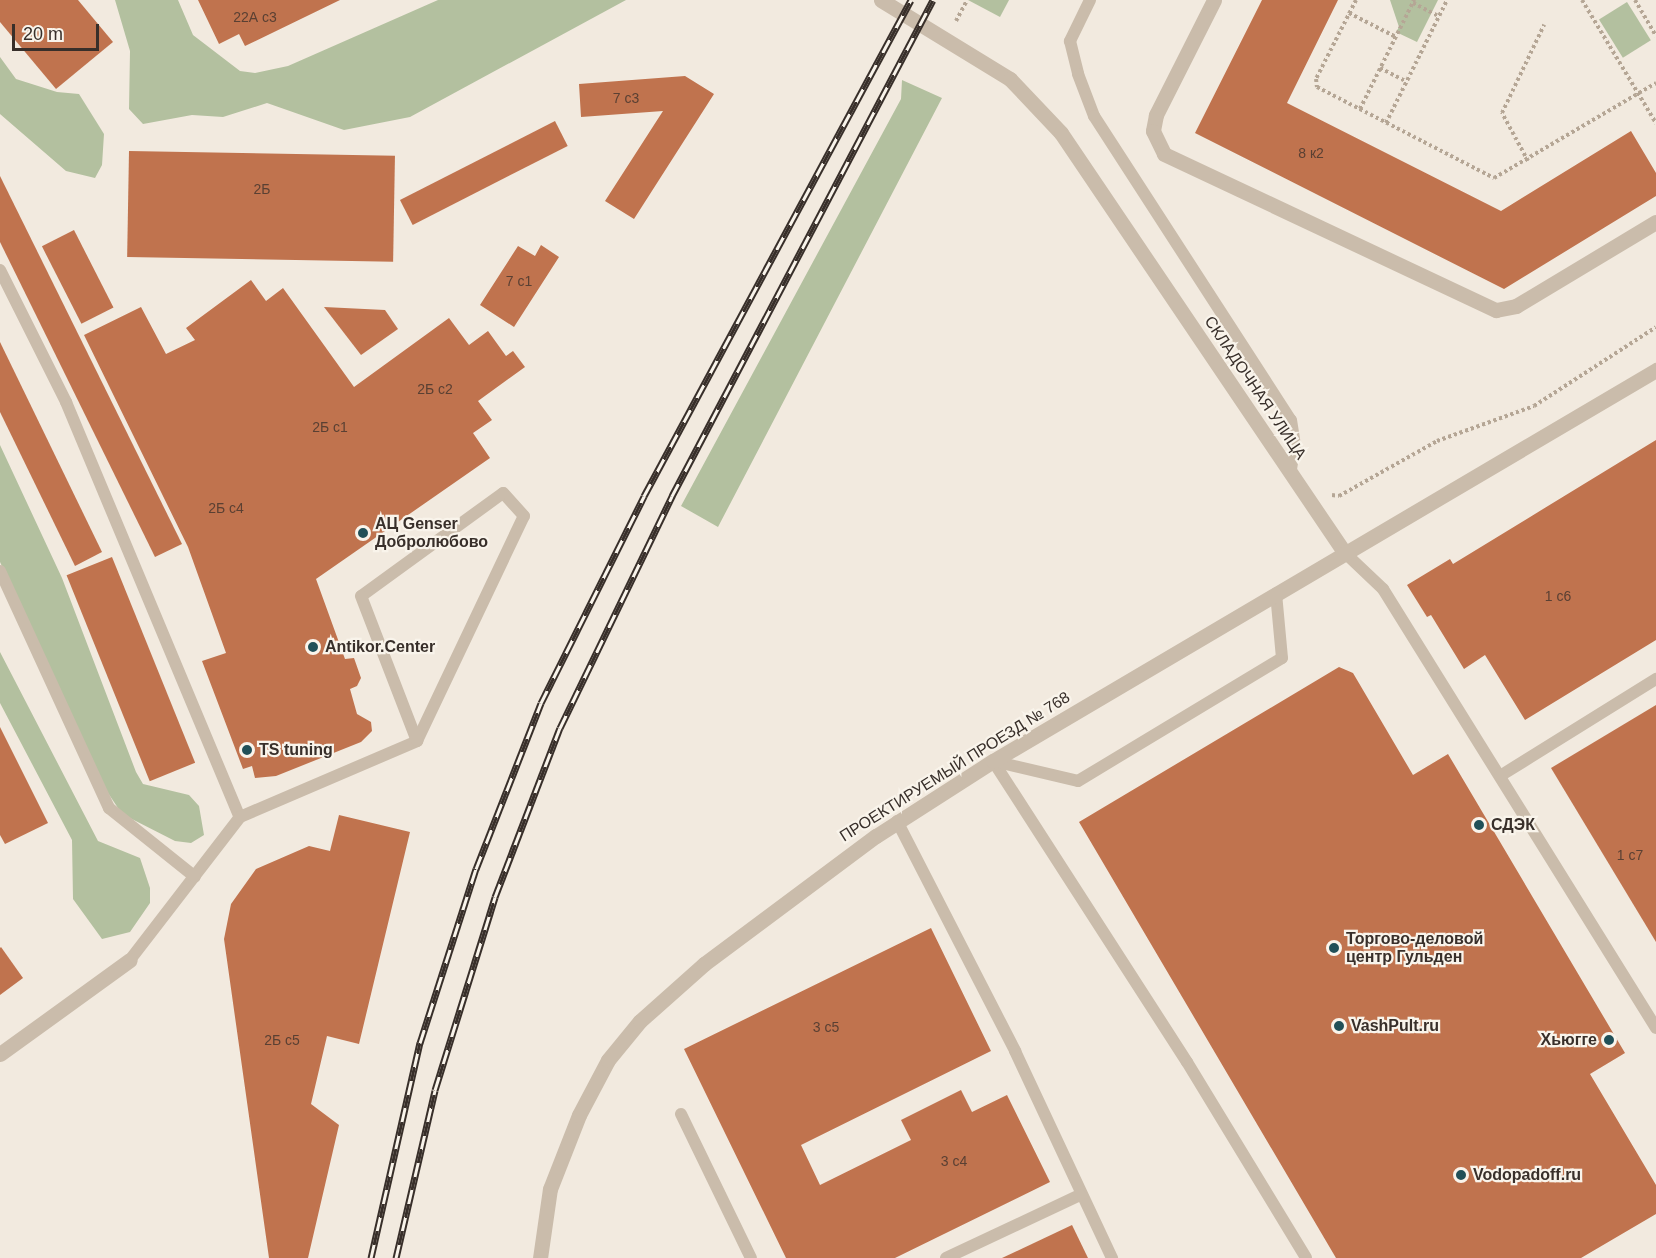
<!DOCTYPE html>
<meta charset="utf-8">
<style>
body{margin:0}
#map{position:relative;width:1656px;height:1258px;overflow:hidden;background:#f2eadf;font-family:Arial,sans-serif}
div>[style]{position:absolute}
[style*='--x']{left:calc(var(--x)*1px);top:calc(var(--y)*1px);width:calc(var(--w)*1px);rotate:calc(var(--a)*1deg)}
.green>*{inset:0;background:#b3c09f;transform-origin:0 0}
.building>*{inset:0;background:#c0734e;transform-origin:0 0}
.path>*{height:4px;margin-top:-2px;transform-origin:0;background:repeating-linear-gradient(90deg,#b5a695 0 3px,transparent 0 6px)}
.service>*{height:12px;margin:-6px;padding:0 6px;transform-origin:6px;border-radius:6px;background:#cabcab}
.minor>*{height:15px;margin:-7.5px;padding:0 7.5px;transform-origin:7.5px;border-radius:7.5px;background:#cabcab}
.tertiary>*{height:15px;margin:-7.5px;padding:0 7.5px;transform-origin:7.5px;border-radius:7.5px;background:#cabcab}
.rail>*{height:7px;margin-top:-3.5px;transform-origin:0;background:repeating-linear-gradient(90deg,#f9f4eb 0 14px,#382f2a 0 28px);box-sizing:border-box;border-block:2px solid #382f2a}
.dots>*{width:16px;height:16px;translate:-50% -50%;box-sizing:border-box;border:3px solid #f9f4eb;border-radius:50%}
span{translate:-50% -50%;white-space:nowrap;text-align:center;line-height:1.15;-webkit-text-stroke:4.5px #f9f4eb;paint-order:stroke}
.number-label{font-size:14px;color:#5a4033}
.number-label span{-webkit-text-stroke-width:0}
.street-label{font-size:16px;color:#382f2a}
.poi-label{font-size:16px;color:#382f2a;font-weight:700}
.left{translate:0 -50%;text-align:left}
.right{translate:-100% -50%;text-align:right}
.scale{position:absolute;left:12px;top:24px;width:87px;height:27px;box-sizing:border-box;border:3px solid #382f2a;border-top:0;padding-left:8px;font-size:18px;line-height:21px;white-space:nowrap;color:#382f2a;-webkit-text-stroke:4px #f9f4eb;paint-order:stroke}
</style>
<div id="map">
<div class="green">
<div style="clip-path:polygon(115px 0,178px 0,193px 35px,240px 71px,255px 73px,288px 66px,438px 0,626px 0,410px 117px,344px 130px,267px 103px,223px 117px,192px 115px,143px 124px,129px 109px,130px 51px)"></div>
<div style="clip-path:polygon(968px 0,1009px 0,1000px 17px)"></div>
<div style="clip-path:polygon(1390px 0,1438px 0,1417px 42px,1396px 32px,1399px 27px)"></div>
<div style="left:1627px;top:2px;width:45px;height:33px;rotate:58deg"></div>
<div style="clip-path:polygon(0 57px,16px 79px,57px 92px,79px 94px,104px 134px,102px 165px,95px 178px,66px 171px,0 114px)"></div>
<div style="clip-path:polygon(902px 80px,942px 98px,718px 527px,681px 506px,901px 99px)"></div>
<div style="clip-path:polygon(0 445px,62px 578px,136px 772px,143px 784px,189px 795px,199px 806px,204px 835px,191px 843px,175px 841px,122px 814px,106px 790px,0 562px)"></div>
<div style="clip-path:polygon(0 652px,98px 841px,140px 858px,150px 888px,150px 903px,130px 932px,102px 939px,73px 899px,72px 840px,0 703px)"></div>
</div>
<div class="building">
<div style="clip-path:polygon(0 0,78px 0,113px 42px,56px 89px,0 22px)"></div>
<div style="clip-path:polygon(198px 0,340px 0,245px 46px,239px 34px,219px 44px)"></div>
<div style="clip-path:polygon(1262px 0,1338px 0,1287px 103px,1501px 211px,1631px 131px,1656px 173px,1656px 196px,1504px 289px,1195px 133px)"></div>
<div style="clip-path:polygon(685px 76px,714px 94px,634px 219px,605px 201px,663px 111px,581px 117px,579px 84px)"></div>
<div style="left:555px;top:121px;width:28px;height:174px;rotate:63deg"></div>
<div style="left:129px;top:151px;width:266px;height:106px;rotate:1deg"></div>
<div style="clip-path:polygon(0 176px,182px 544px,155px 557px,0 242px)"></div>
<div style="left:74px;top:230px;width:87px;height:36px;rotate:63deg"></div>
<div style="clip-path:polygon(541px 245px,559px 257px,514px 327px,480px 305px,518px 246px,535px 256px)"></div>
<div style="clip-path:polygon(251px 280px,266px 301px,283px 288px,354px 387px,449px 318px,469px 345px,488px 331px,506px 356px,513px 351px,525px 367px,478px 401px,492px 420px,473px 433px,490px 458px,316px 579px,345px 659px,354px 658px,361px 678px,357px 686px,350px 689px,357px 714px,371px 722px,372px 731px,361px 742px,276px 776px,255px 778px,252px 766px,243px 769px,202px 661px,226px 653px,188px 547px,84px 335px,141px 307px,166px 354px,195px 340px,186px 328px)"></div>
<div style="clip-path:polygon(324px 307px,385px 310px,398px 329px,361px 355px)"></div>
<div style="clip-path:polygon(0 342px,102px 552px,75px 566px,0 412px)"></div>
<div style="clip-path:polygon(1656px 440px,1656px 640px,1525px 720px,1485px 655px,1464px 669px,1431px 615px,1427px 617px,1407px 585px,1450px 559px,1453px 564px)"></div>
<div style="left:112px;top:557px;width:222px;height:49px;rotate:68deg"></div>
<div style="clip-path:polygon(1339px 667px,1353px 673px,1413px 775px,1448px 754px,1625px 1053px,1590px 1074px,1656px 1185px,1656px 1214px,1581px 1258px,1336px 1258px,1079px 822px)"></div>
<div style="clip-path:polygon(1656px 705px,1656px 942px,1551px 768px)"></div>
<div style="clip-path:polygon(0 727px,48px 823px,5px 844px,0 835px)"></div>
<div style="clip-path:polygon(339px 815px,410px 832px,359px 1044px,327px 1036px,311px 1104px,339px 1125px,308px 1258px,269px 1258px,224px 939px,231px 904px,256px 869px,309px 846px,330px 851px)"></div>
<div style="clip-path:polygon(931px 928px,991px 1051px,801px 1145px,820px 1185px,911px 1140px,901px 1120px,961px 1090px,972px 1112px,1007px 1095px,1050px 1182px,895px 1258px,786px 1258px,684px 1049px)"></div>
<div style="clip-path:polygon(1px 947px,23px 978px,0 995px,0 948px)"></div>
<div style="clip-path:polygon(1072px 1225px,1088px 1258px,1002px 1258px)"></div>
</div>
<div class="path">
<div style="--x:1356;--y:0;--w:89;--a:116.9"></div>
<div style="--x:1316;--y:79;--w:8;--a:83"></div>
<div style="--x:1317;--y:87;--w:199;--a:27.2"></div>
<div style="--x:1494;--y:178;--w:188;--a:-30.4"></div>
<div style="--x:1582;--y:0;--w:144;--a:59"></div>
<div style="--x:1635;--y:0;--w:42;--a:59.7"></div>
<div style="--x:1413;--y:3;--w:29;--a:27"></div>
<div style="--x:1349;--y:13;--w:53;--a:27.1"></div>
<div style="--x:956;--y:21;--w:24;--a:-62"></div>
<div style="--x:1380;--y:68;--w:29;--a:27"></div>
<div style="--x:1360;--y:109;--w:122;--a:-63.6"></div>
<div style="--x:1386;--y:123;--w:137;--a:-63.6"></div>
<div style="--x:1528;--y:161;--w:55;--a:-118.4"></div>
<div style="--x:1502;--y:113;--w:98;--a:-64.5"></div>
<div style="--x:1332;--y:495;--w:7;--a:8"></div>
<div style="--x:1339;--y:496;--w:112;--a:-29.3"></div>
<div style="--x:1437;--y:441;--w:103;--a:-19.8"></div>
<div style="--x:1534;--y:406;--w:145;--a:-32.9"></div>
</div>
<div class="service">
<div style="--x:1090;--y:0;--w:46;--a:116"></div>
<div style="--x:1070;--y:41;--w:34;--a:76"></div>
<div style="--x:1078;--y:74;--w:45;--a:69.1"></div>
<div style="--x:1094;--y:116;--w:362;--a:57.1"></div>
<div style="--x:1291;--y:420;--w:24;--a:81"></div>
<div style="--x:1295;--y:444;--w:30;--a:99"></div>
<div style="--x:0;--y:270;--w:148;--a:63.4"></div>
<div style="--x:66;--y:402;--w:450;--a:67.3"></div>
<div style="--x:240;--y:817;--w:180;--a:127.6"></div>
<div style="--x:1344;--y:552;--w:54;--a:43.5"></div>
<div style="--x:1383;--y:589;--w:517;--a:58.12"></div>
<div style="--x:0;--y:571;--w:261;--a:65.3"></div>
<div style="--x:109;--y:808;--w:110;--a:38.7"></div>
<div style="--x:993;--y:761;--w:358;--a:57.2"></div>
<div style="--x:1187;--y:1062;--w:229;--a:58.7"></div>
<div style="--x:993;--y:761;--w:87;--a:13.2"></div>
<div style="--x:1078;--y:781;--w:238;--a:-31.1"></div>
<div style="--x:1282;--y:658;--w:65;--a:-95.3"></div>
<div style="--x:1500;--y:776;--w:184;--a:-31.9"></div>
<div style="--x:240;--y:817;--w:193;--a:-23.2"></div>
<div style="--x:417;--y:741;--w:249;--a:-64.6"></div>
<div style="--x:524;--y:516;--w:31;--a:-132"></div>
<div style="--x:503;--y:493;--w:175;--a:144"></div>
<div style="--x:361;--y:596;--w:155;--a:68.9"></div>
<div style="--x:897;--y:821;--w:259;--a:62.8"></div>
<div style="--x:1015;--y:1051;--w:229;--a:64.9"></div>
<div style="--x:681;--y:1114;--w:160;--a:64.1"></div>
<div style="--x:946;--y:1258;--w:148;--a:-25.2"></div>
</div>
<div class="minor">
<div style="--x:881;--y:0;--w:151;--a:31.5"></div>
<div style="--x:1010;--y:79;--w:74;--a:46.6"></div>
<div style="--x:1061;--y:133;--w:506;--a:55.96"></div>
<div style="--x:1214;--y:0;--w:129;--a:116.8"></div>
<div style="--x:1156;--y:115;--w:16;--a:101"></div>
<div style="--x:1153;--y:131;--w:25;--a:64"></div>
<div style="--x:1164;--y:154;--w:367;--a:25.2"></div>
<div style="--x:1496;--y:310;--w:20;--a:-11"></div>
<div style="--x:1516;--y:306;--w:163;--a:-31"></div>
<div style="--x:0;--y:1054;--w:160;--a:-35.9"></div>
</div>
<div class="tertiary">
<div style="--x:540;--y:1258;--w:70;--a:-81.8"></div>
<div style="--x:550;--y:1189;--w:79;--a:-68.6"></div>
<div style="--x:579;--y:1115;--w:62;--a:-62.2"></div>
<div style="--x:608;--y:1060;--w:50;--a:-50.6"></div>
<div style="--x:640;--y:1021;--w:86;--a:-41.7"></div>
<div style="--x:704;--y:964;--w:214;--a:-36.7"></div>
<div style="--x:876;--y:836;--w:139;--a:-32.7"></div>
<div style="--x:993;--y:761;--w:770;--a:-30.53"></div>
</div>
<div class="rail">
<div style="--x:371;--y:1258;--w:221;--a:-77.2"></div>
<div style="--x:420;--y:1043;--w:183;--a:-72.2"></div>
<div style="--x:476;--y:869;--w:178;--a:-68.6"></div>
<div style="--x:541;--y:703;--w:231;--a:-63.5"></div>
<div style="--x:644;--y:496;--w:563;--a:-61.71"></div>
<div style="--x:396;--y:1258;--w:172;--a:-76.9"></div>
<div style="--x:435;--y:1090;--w:202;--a:-72.7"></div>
<div style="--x:495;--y:897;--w:181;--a:-69"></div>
<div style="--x:560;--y:728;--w:258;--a:-64.2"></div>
<div style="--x:672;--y:496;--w:560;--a:-62.25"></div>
</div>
<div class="dots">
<div style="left:363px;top:533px;background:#215058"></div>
<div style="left:313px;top:647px;background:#215058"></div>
<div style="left:247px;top:750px;background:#215058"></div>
<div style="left:1479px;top:825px;background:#215058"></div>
<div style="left:1334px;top:948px;background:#215058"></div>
<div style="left:1339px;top:1026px;background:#215058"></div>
<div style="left:1609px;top:1040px;background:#215058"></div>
<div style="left:1461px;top:1175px;background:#215058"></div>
</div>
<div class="number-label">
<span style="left:255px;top:17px">22А с3</span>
<span style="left:626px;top:98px">7 с3</span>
<span style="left:1311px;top:153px">8 к2</span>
<span style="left:262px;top:189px">2Б</span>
<span style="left:519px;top:281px">7 с1</span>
<span style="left:435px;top:389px">2Б с2</span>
<span style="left:330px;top:427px">2Б с1</span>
<span style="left:226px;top:508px">2Б с4</span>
<span style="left:1558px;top:596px">1 с6</span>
<span style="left:1630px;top:855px">1 с7</span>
<span style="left:826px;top:1027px">3 с5</span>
<span style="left:282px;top:1040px">2Б с5</span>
<span style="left:954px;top:1161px">3 с4</span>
</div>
<div class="street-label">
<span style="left:1255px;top:388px;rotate:56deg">СКЛАДОЧНАЯ УЛИЦА</span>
<span style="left:955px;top:767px;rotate:-32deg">ПРОЕКТИРУЕМЫЙ ПРОЕЗД № 768</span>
</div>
<div class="poi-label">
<span class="left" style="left:375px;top:533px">АЦ Genser<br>Добролюбово</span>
<span class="left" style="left:325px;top:647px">Antikor.Center</span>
<span class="left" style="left:259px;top:750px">TS tuning</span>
<span class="left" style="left:1491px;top:825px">СДЭК</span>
<span class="left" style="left:1346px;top:948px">Торгово-деловой<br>центр Гульден</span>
<span class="left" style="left:1351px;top:1026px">VashPult.ru</span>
<span class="right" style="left:1597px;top:1040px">Хьюгге</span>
<span class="left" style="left:1473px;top:1175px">Vodopadoff.ru</span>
</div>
<div class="scale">20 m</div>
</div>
